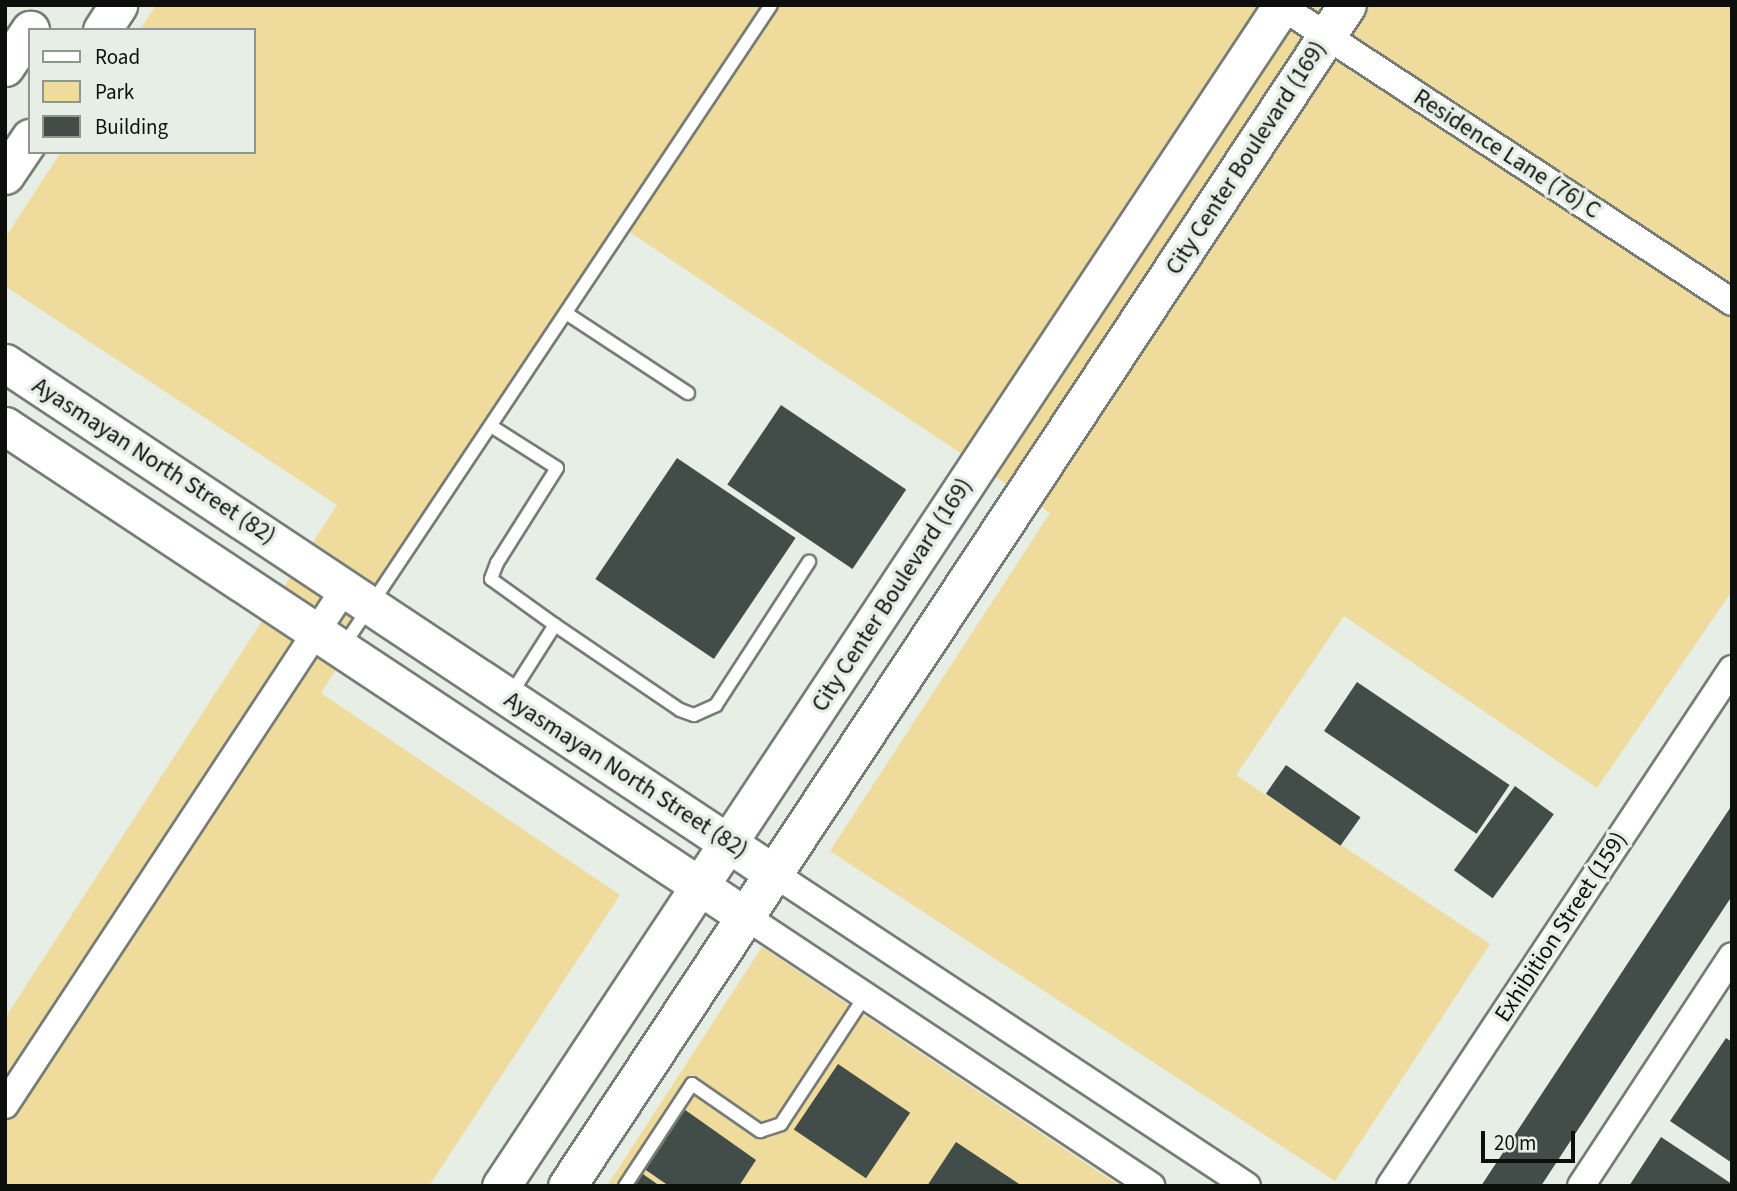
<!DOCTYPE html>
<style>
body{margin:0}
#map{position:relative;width:1737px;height:1191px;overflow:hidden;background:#e6eee6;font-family:"Source Sans 3",sans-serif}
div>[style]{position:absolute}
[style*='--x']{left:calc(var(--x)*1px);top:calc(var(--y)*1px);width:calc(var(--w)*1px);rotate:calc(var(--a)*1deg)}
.green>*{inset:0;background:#efdb9c}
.building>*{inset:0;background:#424d49;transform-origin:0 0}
.roads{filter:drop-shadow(2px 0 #757d76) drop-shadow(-2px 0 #757d76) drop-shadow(0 2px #757d76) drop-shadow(0 -2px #757d76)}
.lane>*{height:12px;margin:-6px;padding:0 6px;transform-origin:6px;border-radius:6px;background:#fff}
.street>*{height:26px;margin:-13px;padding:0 13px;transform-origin:13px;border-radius:13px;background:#fff}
.secondary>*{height:37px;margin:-18.5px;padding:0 18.5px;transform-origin:18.5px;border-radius:18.5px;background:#fff}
span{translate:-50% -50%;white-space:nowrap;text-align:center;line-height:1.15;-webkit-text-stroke:7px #e6eee6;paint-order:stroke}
.street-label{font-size:24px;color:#0c0f0c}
.frame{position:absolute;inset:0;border:7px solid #0c0f0c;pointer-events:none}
.legend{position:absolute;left:28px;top:28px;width:228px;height:126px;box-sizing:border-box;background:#e6eee6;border:2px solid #8f958f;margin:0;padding:9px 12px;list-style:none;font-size:21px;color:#0c0f0c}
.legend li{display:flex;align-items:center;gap:14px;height:35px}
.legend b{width:35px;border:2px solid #8f958f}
.scale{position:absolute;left:1481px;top:1131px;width:94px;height:32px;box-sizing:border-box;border:4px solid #0c0f0c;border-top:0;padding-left:9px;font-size:21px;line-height:24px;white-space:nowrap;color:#0c0f0c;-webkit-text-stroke:5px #e6eee6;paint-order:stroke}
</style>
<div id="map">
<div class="green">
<div style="clip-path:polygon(156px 5px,1732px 5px,1732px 591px,1597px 788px,1344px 616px,1236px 775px,1490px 944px,1335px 1181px,830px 851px,1050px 513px,619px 225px,321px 693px,620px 895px,429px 1186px,5px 1186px,5px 1018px,337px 505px,5px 286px,5px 238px,61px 152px,254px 152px,254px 30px,140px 30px)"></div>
<div style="clip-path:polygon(762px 947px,1120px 1186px,607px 1186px)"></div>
</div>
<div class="building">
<div style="left:781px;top:405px;width:151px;height:96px;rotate:34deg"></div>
<div style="left:677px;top:458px;width:143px;height:146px;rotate:34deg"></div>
<div style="left:1357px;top:682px;width:184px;height:59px;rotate:34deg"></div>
<div style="left:1286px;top:765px;width:91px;height:35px;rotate:35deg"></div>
<div style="left:1515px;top:786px;width:48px;height:104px;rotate:36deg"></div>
<div style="clip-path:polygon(1732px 805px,1732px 896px,1636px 1041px,1541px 1186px,1481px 1186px)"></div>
<div style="clip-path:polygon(1726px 1038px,1732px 1042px,1732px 1163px,1670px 1121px)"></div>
<div style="left:838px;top:1064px;width:87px;height:79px;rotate:34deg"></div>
<div style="clip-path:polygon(681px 1107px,756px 1160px,739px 1186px,669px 1186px,643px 1168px)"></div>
<div style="clip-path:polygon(1661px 1137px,1732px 1184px,1732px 1186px,1629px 1186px)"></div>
<div style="clip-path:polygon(956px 1142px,1022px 1186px,927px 1186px)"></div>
<div style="clip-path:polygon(640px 1172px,660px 1186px,631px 1186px)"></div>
</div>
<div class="roads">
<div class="lane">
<div style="--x:566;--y:313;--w:146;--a:33.3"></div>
<div style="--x:491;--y:426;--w:78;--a:32.5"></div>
<div style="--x:557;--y:468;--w:112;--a:122.3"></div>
<div style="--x:497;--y:563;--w:17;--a:111"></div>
<div style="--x:491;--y:579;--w:79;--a:35.7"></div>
<div style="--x:344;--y:645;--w:769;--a:-56.29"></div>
<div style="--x:511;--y:694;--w:82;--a:-57.5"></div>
<div style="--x:555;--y:625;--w:151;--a:34.2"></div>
<div style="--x:680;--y:710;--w:15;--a:20"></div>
<div style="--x:694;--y:715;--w:24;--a:-24"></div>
<div style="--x:716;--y:705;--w:171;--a:-57"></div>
<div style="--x:625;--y:1186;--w:122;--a:-56.7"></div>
<div style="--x:692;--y:1084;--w:83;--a:34.7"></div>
<div style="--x:760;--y:1131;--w:22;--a:-18"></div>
<div style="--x:781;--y:1124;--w:153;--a:-56.7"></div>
</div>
<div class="street">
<div style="--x:1281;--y:6;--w:539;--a:33.28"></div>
<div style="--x:773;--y:873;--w:568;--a:33.44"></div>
<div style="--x:745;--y:916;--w:488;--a:33.6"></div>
<div style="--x:5;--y:1105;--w:619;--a:-56.67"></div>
<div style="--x:1390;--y:1186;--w:620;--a:-56.52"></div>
<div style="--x:1581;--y:1186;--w:275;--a:-56.7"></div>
</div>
<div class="secondary">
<div style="--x:102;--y:30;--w:30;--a:-57"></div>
<div style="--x:5;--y:67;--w:45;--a:-56"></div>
<div style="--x:5;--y:175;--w:45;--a:-56"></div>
<div style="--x:5;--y:363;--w:922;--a:33.59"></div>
<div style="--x:5;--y:426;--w:888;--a:33.51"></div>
<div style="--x:501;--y:1186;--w:1416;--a:-56.52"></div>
<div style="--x:567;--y:1186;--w:1415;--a:-56.56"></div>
</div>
</div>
<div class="street-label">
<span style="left:1507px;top:154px;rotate:33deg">Residence Lane (76) C</span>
<span style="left:1246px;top:158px;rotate:-57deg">City Center Boulevard (169)</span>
<span style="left:154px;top:461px;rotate:33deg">Ayasmayan North Street (82)</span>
<span style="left:892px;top:595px;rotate:-57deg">City Center Boulevard (169)</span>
<span style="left:626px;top:775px;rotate:33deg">Ayasmayan North Street (82)</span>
<span style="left:1561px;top:927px;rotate:-57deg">Exhibition Street (159)</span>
</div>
<div class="frame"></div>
<ul class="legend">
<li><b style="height:9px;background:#fff"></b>Road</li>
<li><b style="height:19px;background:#efdb9c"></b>Park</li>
<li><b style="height:19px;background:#424d49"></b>Building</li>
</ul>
<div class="scale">20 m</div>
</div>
